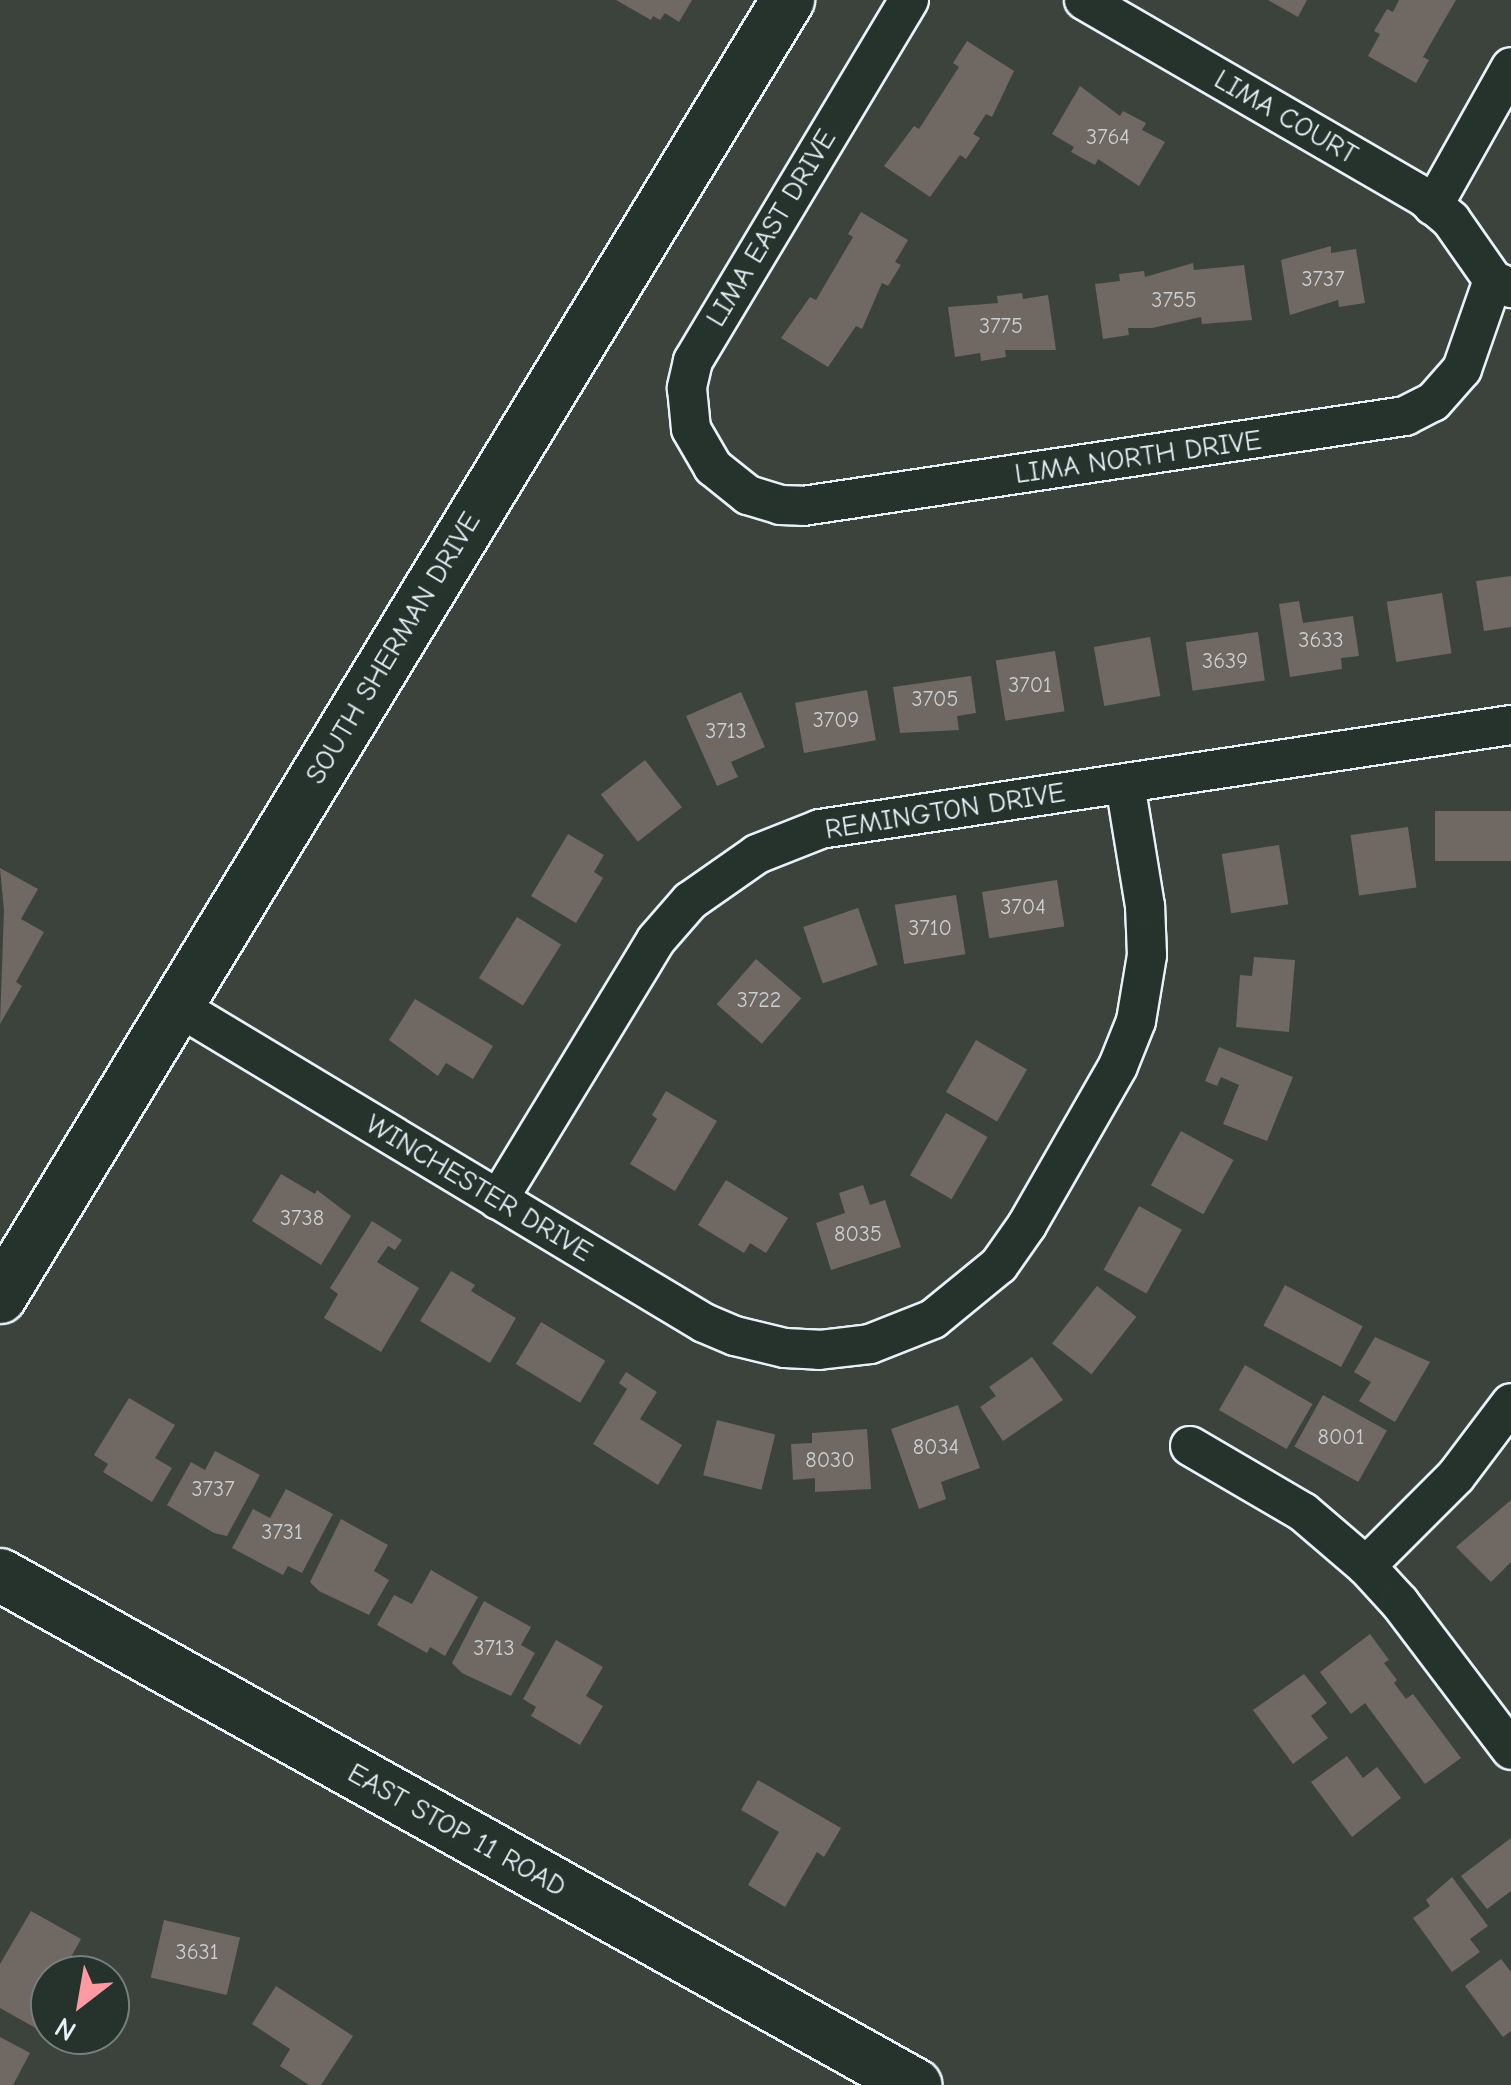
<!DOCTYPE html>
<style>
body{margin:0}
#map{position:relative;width:1511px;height:2085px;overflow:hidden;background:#3c433d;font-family:"Comic Neue",sans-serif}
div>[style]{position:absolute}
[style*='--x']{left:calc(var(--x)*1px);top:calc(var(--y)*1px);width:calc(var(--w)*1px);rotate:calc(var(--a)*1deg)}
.building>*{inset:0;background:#706862;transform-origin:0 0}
.roads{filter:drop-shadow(2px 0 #e8f1f8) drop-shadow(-2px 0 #e8f1f8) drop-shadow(0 2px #e8f1f8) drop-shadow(0 -2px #e8f1f8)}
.street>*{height:38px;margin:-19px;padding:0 19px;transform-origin:19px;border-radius:19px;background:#26332d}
.secondary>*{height:52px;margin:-26px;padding:0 26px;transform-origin:26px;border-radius:26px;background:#26332d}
span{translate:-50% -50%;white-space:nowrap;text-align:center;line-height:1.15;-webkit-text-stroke:8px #26332d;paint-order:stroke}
.number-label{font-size:22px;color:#cacfd2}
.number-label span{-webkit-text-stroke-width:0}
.street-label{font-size:28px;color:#e8f1f8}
.north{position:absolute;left:30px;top:1955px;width:100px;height:100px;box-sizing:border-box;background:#26332d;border:2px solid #747f7e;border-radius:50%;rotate:211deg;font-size:28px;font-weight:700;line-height:40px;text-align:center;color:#e8f1f8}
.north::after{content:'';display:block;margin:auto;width:35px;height:45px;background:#ff9aa2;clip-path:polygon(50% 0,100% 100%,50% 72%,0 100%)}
</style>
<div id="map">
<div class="building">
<div style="clip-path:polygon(616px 0,692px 0,679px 22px,665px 13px,660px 20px,653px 16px,651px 20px)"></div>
<div style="clip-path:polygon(1268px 0,1307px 0,1298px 17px)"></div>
<div style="clip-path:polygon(1399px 0,1456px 0,1423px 57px,1429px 60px,1416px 83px,1368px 56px,1380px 34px,1374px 31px,1387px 9px,1393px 12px)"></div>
<div style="clip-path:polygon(967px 41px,1014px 71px,992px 117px,986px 114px,973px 134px,980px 138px,966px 159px,960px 155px,930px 197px,884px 166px,914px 126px,919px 129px,959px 67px,953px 63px)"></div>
<div style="clip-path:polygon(1080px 86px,1120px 116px,1123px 111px,1146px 123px,1142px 130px,1165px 142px,1139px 186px,1098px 159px,1095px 165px,1071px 152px,1074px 147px,1052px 134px)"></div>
<div style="clip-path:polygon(861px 212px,908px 240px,895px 262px,901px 265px,888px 286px,882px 283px,862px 329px,856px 326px,828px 367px,781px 338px,810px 297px,816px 300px,853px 237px,848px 234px)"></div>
<div style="clip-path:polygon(1331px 246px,1331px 253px,1356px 249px,1365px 303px,1339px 307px,1338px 300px,1290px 315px,1281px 260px)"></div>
<div style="clip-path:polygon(1193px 263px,1194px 270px,1244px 265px,1252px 320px,1202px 324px,1201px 317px,1152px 328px,1128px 328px,1129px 335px,1103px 339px,1095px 284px,1120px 281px,1119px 274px,1144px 271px,1145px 277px)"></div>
<div style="clip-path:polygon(1022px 293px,1023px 299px,1048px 295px,1056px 350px,1005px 350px,1006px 357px,981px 361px,980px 353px,955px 357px,948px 307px,998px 303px,997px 296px)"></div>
<div style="clip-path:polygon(1511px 576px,1511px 627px,1484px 631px,1476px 581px)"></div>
<div style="left:1442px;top:593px;width:61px;height:56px;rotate:81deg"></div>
<div style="clip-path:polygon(1299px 601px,1303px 623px,1353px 616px,1359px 656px,1341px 658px,1342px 669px,1290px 677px,1279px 604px)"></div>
<div style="left:1258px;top:632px;width:49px;height:73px;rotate:82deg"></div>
<div style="left:1150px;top:637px;width:60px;height:57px;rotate:80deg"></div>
<div style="left:1055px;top:651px;width:61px;height:60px;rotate:81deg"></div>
<div style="clip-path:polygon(971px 676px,976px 713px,957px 716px,959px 730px,900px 733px,893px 687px)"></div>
<div style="left:867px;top:690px;width:51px;height:73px;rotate:80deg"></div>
<div style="clip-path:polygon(741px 692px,765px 747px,731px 762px,738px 777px,717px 786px,686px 716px)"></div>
<div style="left:645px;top:760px;width:60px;height:56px;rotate:52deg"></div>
<div style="left:1511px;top:811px;width:50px;height:76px;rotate:90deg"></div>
<div style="left:1408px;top:827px;width:61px;height:58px;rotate:82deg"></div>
<div style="clip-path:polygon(568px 834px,604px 855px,594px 872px,603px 878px,576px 923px,531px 896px)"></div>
<div style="left:1279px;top:845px;width:60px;height:58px;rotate:81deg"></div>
<div style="clip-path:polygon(0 868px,38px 889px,21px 919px,44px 932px,16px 982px,22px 986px,0 1024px,4px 910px)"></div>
<div style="left:1057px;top:880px;width:47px;height:76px;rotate:81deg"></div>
<div style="left:956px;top:895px;width:60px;height:62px;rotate:81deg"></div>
<div style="left:858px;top:908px;width:60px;height:58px;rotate:71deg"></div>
<div style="left:517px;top:917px;width:52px;height:72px;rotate:32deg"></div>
<div style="clip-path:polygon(1254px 957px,1295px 960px,1289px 1032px,1236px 1027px,1240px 975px,1252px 976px)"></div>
<div style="left:756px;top:959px;width:60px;height:60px;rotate:41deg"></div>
<div style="clip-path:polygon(415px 999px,493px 1046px,473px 1079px,446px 1063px,438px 1076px,389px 1040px)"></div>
<div style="left:976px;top:1040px;width:59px;height:60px;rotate:30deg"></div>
<div style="clip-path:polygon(1219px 1047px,1293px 1077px,1267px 1141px,1223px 1124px,1239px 1085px,1221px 1077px,1217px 1086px,1205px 1081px)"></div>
<div style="clip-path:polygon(666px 1091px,717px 1121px,675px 1191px,630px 1164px,657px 1119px,652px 1115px)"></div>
<div style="left:946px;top:1113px;width:48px;height:72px;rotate:30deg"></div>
<div style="left:1181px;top:1131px;width:60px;height:62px;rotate:29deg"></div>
<div style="clip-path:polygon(281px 1174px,315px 1194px,317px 1190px,351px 1216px,321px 1265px,252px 1221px)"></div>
<div style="clip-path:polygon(726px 1180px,788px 1218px,766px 1253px,750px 1243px,744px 1253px,698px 1225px)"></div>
<div style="clip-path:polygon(863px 1185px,870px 1205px,885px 1200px,901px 1247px,831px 1270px,816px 1223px,845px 1213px,839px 1193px)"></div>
<div style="left:1139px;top:1206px;width:49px;height:73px;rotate:29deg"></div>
<div style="clip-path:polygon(372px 1221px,402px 1240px,395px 1250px,388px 1246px,377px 1262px,419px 1288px,381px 1352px,324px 1318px,338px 1294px,330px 1288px)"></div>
<div style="clip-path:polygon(451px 1271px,475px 1285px,471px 1291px,516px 1318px,490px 1363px,420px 1321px)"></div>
<div style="left:1285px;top:1285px;width:88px;height:46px;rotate:28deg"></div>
<div style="left:1097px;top:1286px;width:50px;height:73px;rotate:38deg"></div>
<div style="left:541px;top:1322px;width:75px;height:49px;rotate:31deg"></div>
<div style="clip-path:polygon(1375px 1337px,1430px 1362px,1395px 1422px,1359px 1401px,1371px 1382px,1354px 1372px)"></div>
<div style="clip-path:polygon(1032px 1357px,1063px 1400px,1003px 1441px,980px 1407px,996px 1396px,989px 1387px)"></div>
<div style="left:1245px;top:1365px;width:78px;height:52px;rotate:30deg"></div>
<div style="clip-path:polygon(626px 1372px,657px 1392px,640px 1419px,682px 1445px,658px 1485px,593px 1444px,627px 1389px,619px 1383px)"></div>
<div style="left:1323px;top:1395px;width:73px;height:59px;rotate:29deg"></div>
<div style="clip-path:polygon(129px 1398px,175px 1425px,155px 1458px,172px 1468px,152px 1502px,103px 1472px,108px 1464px,94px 1455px)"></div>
<div style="clip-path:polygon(958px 1405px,980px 1468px,941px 1482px,946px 1499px,919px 1509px,891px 1429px)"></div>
<div style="left:717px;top:1420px;width:60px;height:57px;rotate:14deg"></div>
<div style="clip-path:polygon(867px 1429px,871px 1489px,815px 1492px,815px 1478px,793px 1480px,791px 1444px,812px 1443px,812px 1433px)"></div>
<div style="clip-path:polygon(215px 1451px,260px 1475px,227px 1536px,214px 1533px,167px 1505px,191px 1462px,205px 1470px)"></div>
<div style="clip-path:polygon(286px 1489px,333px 1514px,302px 1573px,288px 1566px,283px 1575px,232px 1548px,253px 1509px,270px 1518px)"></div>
<div style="clip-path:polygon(1511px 1500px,1511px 1562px,1491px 1582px,1456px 1547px)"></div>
<div style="clip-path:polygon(341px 1519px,388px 1545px,374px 1571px,389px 1580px,369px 1615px,319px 1591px,310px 1582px)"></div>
<div style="clip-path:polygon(431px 1570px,478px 1597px,445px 1656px,430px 1647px,427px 1653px,377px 1625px,394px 1595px,412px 1604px)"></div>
<div style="clip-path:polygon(484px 1601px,531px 1627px,521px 1645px,535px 1653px,511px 1696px,462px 1673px,452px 1663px)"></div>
<div style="clip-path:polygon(1370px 1634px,1389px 1660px,1384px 1663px,1397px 1680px,1394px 1683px,1406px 1699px,1413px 1694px,1461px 1758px,1425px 1784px,1365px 1703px,1351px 1714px,1320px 1672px)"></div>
<div style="clip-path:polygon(556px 1640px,603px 1667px,586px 1696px,603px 1706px,580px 1745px,531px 1716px,536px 1707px,523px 1699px)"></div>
<div style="clip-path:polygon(1304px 1674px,1327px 1703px,1311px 1716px,1328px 1738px,1293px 1764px,1253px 1710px)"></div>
<div style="clip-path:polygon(1347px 1756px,1363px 1778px,1377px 1767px,1401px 1798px,1352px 1837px,1311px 1782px)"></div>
<div style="clip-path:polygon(758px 1780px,841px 1828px,824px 1857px,817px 1852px,785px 1907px,748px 1885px,779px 1832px,741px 1810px)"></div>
<div style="clip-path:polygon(1511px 1838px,1511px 1891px,1487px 1909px,1461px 1876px)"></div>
<div style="clip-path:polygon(1452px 1877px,1488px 1926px,1470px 1939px,1480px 1952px,1452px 1972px,1413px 1918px,1430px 1906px,1426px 1900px)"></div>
<div style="clip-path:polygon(31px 1911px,81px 1939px,61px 1975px,50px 1975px,48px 2035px,0 2008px,0 1964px)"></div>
<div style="left:164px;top:1920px;width:78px;height:59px;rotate:13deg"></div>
<div style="clip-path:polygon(1501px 1959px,1511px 1972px,1511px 2031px,1503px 2037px,1465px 1986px)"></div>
<div style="clip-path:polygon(276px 1986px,353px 2036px,321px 2085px,309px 2085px,280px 2066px,290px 2049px,252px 2024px)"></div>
<div style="clip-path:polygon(0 2037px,30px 2053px,13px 2085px,0 2085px)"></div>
</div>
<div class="roads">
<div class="street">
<div style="--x:909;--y:0;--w:421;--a:120.9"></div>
<div style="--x:693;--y:361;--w:28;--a:103"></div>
<div style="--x:687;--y:388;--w:41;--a:84.4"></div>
<div style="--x:691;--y:429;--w:44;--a:59.9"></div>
<div style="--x:713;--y:467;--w:45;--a:38.7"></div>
<div style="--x:748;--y:495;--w:34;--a:17"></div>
<div style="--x:780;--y:505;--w:23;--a:2"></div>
<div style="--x:803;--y:506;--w:609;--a:-8.5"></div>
<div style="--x:1405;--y:416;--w:31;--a:-27"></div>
<div style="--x:1433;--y:402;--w:44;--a:-48.7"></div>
<div style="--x:1462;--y:369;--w:94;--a:-70.8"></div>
<div style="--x:1084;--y:0;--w:394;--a:30.1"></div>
<div style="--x:1425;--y:198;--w:34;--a:40"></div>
<div style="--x:1451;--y:220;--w:73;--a:55"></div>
<div style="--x:1493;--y:280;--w:20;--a:24"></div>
<div style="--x:1433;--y:206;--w:159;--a:-60.7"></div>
<div style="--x:177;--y:1006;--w:615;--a:31.03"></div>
<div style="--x:704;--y:1323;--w:34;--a:23"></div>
<div style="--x:735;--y:1336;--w:51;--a:13.5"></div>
<div style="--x:785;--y:1348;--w:34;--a:3"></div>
<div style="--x:819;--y:1350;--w:51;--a:-6.7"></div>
<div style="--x:870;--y:1344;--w:68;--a:-21.6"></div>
<div style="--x:933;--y:1319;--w:85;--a:-39.3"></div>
<div style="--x:999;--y:1265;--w:49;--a:-55"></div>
<div style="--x:1027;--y:1225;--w:183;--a:-60.2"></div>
<div style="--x:1118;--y:1066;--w:48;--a:-68.2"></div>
<div style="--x:1136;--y:1021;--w:67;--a:-80.5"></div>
<div style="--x:1147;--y:955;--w:49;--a:-92.3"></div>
<div style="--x:1145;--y:906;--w:124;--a:-99.3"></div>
<div style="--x:498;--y:1200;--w:304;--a:-58.7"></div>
<div style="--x:656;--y:940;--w:52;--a:-48.9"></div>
<div style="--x:690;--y:901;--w:82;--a:-35"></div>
<div style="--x:757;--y:854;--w:68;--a:-21.6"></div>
<div style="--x:820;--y:829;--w:699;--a:-8.56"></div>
<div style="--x:1190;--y:1446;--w:131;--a:30.3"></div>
<div style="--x:1303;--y:1512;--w:83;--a:40.6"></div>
<div style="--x:1366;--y:1566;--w:50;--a:47.4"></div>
<div style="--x:1400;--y:1603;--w:184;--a:52.9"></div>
<div style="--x:1366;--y:1566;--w:127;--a:-45"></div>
<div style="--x:1456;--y:1476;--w:91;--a:-53"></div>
</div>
<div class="secondary">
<div style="--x:0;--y:1297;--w:1518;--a:-58.72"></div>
<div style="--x:0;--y:1575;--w:1048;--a:29.13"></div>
</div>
</div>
<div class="number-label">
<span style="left:1108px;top:138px">3764</span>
<span style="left:1323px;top:280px">3737</span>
<span style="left:1174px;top:301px">3755</span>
<span style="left:1001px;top:327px">3775</span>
<span style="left:1321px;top:641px">3633</span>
<span style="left:1225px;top:662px">3639</span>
<span style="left:1030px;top:686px">3701</span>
<span style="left:935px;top:700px">3705</span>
<span style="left:836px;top:721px">3709</span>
<span style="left:726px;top:732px">3713</span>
<span style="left:1023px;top:908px">3704</span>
<span style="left:930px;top:929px">3710</span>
<span style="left:759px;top:1001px">3722</span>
<span style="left:302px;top:1219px">3738</span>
<span style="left:858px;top:1235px">8035</span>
<span style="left:1341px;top:1438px">8001</span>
<span style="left:936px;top:1448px">8034</span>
<span style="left:830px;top:1461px">8030</span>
<span style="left:213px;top:1490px">3737</span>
<span style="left:282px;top:1533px">3731</span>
<span style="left:494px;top:1649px">3713</span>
<span style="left:197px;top:1953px">3631</span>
</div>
<div class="street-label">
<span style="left:1286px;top:117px;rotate:30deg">LIMA COURT</span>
<span style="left:771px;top:228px;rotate:-59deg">LIMA EAST DRIVE</span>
<span style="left:1138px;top:457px;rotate:-8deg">LIMA NORTH DRIVE</span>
<span style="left:393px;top:648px;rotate:-59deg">SOUTH SHERMAN DRIVE</span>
<span style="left:945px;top:811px;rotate:-9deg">REMINGTON DRIVE</span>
<span style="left:479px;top:1188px;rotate:31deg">WINCHESTER DRIVE</span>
<span style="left:457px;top:1830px;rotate:29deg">EAST STOP 11 ROAD</span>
</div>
<div class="north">N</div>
</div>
